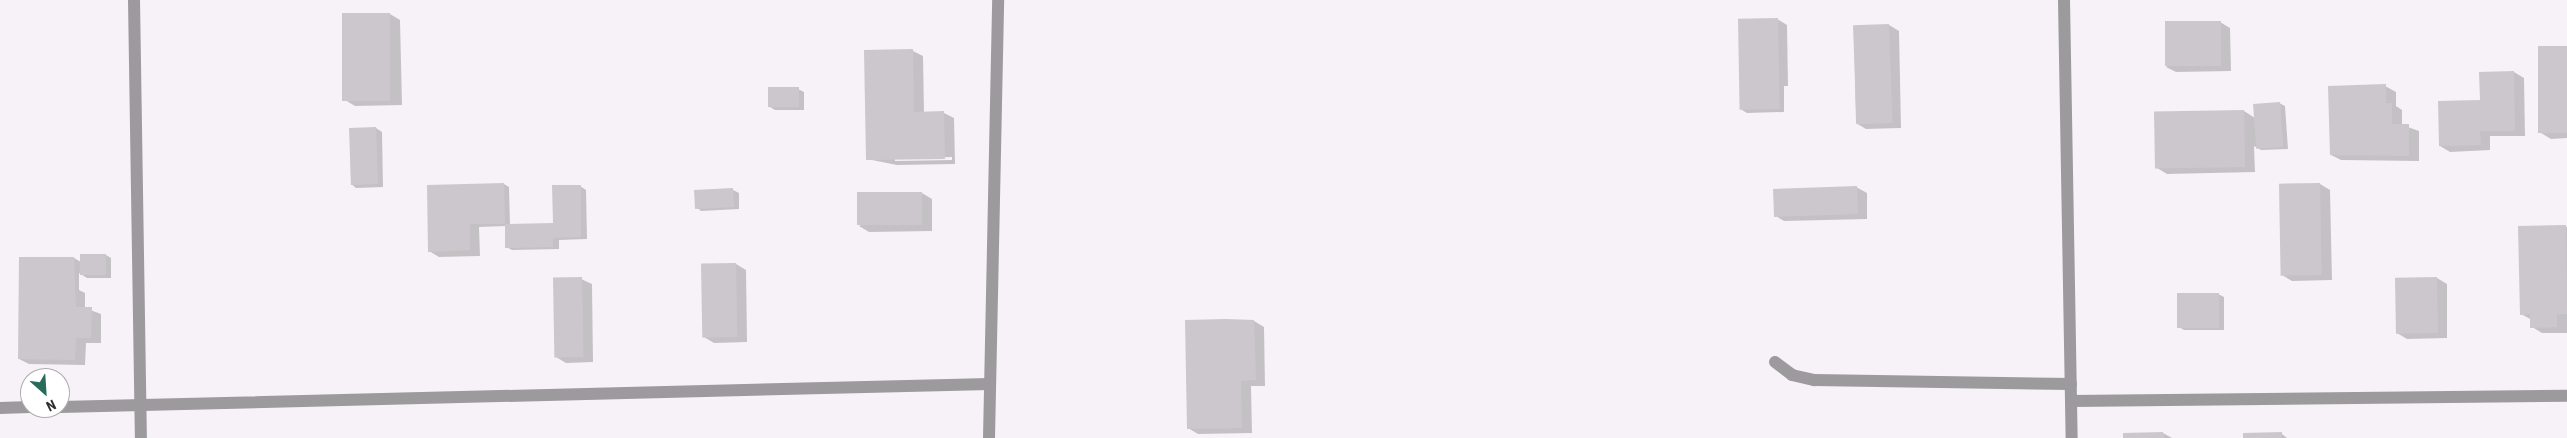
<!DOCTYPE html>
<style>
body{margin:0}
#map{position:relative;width:2567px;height:438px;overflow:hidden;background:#f6f2f7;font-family:"Roboto Condensed",sans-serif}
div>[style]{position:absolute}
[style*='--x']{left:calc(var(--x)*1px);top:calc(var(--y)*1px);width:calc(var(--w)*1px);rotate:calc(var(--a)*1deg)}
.shadow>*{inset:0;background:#0003}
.building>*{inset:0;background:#ccc7cc;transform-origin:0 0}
.minor>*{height:12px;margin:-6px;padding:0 6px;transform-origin:6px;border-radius:6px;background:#9c9a9d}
span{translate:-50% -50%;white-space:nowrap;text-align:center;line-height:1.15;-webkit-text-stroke:4.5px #fff;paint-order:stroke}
.north{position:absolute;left:20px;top:368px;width:50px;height:50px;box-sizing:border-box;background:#fff;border:1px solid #acacac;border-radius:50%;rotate:154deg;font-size:14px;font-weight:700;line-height:20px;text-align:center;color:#302f30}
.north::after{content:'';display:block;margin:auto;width:18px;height:22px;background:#296b5a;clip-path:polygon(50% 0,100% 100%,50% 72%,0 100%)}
</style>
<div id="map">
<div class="shadow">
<div style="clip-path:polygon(390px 14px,400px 20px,402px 105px,355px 106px,345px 100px,344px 15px)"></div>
<div style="clip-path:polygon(1777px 19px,1787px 25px,1788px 86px,1784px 86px,1784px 112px,1747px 113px,1742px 110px)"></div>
<div style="clip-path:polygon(2220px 22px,2230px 28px,2231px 71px,2176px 72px,2166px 67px)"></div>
<div style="clip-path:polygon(1889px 25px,1899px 31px,1901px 128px,1866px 129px,1856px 123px,1854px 26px)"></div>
<div style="clip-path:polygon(2567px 47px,2567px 138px,2551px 139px,2541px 133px)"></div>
<div style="clip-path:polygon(evenodd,913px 51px,923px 56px,924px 113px,944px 113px,954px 118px,955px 164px,897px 165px,867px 159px,865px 52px,913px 51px,952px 157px,952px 160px,895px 161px,895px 158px,952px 157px)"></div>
<div style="clip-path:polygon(2514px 72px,2524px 78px,2525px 136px,2490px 136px,2490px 150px,2450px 152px,2440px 146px)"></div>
<div style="clip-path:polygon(2385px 86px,2396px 92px,2396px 106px,2402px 110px,2402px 125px,2419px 131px,2419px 161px,2341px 160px,2331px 155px)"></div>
<div style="clip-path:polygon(798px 89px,804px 92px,804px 110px,775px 110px,770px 107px)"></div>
<div style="clip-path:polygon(2279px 103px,2285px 106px,2288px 149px,2261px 150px,2254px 146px,2255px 172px,2167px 174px,2157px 168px,2244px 111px,2255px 118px)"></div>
<div style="clip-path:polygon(376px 128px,382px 132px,383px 187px,356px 188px,351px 184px,350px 129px)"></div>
<div style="clip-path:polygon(504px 184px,509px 187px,510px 225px,554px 224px,580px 186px,586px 190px,587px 239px,559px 240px,559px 249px,512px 250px,506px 247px,506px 226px,479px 227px,480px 256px,439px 257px,429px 251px)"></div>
<div style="clip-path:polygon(2320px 184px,2330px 190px,2332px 280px,2292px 281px,2282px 275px)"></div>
<div style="clip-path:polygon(1856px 187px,1867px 193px,1867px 219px,1784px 221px,1774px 215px)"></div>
<div style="clip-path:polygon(733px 190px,739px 193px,739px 209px,701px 211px,696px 207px)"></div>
<div style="clip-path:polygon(922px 193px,932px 199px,932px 231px,869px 232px,859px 226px)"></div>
<div style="clip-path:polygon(2520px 227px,2567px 227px,2567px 333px,2542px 333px,2532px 327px,2532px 320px,2521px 314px)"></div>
<div style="clip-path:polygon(106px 255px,111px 258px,111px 278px,87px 278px,79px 273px,79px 290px,85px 293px,85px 308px,101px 314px,101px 343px,86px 343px,85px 365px,29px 364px,19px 359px,74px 258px,81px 262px)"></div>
<div style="clip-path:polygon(736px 264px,746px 270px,747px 342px,714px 343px,704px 337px)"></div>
<div style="clip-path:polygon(2437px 278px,2447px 284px,2447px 338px,2407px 339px,2397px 333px)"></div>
<div style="clip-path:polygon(581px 279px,592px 284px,593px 362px,566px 363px,556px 357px)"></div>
<div style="clip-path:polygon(2218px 294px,2224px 297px,2224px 330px,2184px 330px,2179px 327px)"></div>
<div style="clip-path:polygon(1186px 321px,1254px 321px,1264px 327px,1265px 386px,1251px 386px,1252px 433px,1198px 434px,1188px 428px)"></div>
<div style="clip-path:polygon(2163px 433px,2172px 438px,2124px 438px)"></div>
<div style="clip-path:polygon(2282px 434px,2287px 438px,2244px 438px)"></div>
</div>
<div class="building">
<div style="left:342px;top:13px;width:48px;height:88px"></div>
<div style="left:1778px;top:18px;width:91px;height:40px;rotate:89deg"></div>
<div style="left:2221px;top:21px;width:45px;height:56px;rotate:90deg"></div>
<div style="left:1889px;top:24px;width:99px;height:36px;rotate:88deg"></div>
<div style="left:2538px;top:46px;width:29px;height:87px"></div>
<div style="clip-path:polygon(913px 49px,914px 112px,944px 111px,945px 159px,866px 160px,864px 50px)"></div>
<div style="clip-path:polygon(2514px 71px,2515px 131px,2480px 131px,2481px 145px,2439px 146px,2438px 101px,2480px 100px,2479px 72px)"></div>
<div style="clip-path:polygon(2386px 84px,2386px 103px,2392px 103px,2392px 124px,2409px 124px,2409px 156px,2330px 155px,2328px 86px)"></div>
<div style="left:799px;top:87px;width:20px;height:31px;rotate:90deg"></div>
<div style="left:2280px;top:102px;width:45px;height:27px;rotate:86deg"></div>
<div style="left:2244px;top:110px;width:57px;height:90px;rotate:89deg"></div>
<div style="left:376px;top:127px;width:57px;height:27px;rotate:88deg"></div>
<div style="clip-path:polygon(504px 183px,505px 224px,470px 224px,470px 250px,428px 252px,427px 185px)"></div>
<div style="left:2320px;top:183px;width:92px;height:41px;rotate:89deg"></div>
<div style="clip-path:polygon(552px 185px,581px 185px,581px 237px,553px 238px,553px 247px,505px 248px,505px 224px,553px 223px)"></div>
<div style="left:1857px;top:186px;width:28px;height:84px;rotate:88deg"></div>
<div style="left:733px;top:188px;width:19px;height:39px;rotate:87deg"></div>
<div style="left:922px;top:192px;width:33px;height:65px;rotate:90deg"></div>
<div style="clip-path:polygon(2566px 225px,2567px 314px,2557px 314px,2557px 327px,2530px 328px,2530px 314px,2520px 315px,2518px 226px)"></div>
<div style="left:80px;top:254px;width:26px;height:21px"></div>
<div style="clip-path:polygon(19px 257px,74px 257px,76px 307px,92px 307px,91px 338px,76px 338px,75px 360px,18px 359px)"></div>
<div style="left:736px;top:263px;width:74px;height:35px;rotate:89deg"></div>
<div style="left:582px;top:277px;width:80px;height:29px;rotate:89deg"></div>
<div style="left:2437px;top:277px;width:56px;height:42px;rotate:89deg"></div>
<div style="left:2177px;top:293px;width:42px;height:35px"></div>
<div style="clip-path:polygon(1226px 319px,1254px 320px,1256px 380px,1241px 381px,1242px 428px,1187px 429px,1185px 320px)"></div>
<div style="clip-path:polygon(2163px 432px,2164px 438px,2123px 438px,2123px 433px)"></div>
<div style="clip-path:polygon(2282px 432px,2282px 438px,2243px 438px,2243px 433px)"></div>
</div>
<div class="minor">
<div style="--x:134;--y:0;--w:438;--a:89.1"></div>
<div style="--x:2064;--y:0;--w:438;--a:89"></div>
<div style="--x:1775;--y:362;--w:21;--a:37"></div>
<div style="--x:1792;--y:375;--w:23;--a:13"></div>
<div style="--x:1814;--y:380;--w:257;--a:0.9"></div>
<div style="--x:2071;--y:401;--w:496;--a:-0.6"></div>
<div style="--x:60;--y:407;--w:930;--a:-1.42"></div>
<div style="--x:0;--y:408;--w:30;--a:-2"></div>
<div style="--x:989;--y:438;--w:438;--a:-88.8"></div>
</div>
<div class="north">N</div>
</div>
